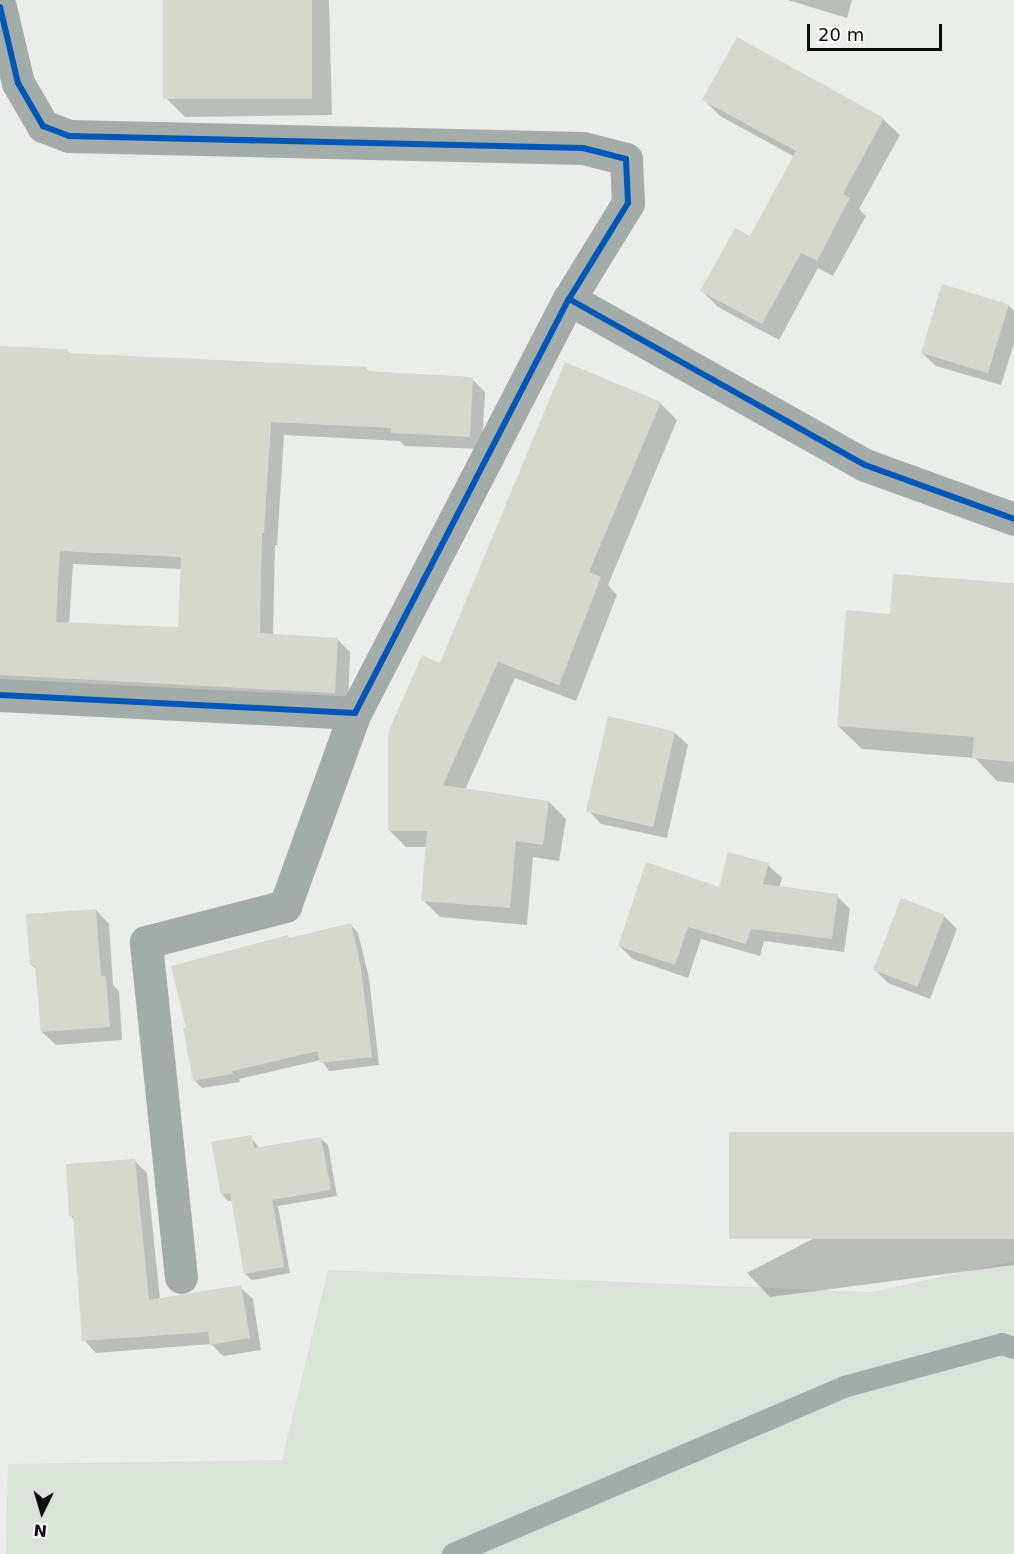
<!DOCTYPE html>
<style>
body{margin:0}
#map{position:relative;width:1014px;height:1554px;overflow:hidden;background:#eaedea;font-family:"DejaVu Sans",sans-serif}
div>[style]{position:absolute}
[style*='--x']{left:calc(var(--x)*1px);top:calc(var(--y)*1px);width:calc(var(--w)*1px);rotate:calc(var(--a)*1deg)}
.built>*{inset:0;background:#dbe2da}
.shadow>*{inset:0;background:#0003}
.building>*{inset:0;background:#d6d8ce;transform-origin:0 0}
.lane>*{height:22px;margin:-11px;padding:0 11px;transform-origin:11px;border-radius:11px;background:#a4aca9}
.street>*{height:33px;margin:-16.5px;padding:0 16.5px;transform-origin:16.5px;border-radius:16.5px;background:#a4aca9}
.cycleway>*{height:6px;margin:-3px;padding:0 3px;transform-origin:3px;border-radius:3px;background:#0057b8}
span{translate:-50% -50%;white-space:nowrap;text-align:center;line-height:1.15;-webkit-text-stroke:6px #f7fbf6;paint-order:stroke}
.north{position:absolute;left:12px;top:1482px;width:60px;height:60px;-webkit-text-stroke:4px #f7fbf6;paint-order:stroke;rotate:185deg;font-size:16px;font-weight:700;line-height:24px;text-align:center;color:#0c0e0c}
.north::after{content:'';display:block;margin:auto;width:21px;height:27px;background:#0c0e0c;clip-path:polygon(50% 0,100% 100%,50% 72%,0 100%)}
.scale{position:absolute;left:807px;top:24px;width:135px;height:27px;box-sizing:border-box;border:3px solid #0c0e0c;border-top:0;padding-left:8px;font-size:18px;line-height:21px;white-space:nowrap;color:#0c0e0c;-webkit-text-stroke:4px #f7fbf6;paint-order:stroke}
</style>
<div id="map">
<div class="built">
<div style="clip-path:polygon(1014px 1261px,1014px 1554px,6px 1554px,8px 1464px,282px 1460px,328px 1270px,871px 1292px)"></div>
</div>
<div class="shadow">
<div style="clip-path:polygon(164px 0,329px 0,332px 115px,185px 117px,166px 98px)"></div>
<div style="clip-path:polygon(788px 0,852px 0,847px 18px)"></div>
<div style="clip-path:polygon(704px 100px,883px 119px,900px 135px,859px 209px,866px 216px,833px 276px,818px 268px,779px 340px,718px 307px,702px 291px,751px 238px,795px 157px,720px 116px)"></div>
<div style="clip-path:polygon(1008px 305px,1014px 311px,1014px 344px,1001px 385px,936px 366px,922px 353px)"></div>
<div style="clip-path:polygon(evenodd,0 347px,67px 351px,71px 355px,366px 369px,370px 373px,472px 379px,485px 392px,482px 449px,405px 446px,400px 441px,284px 435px,277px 545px,275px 545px,273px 635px,337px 639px,350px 652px,348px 706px,0 687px,0 347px,73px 564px,182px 569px,180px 628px,69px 624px,73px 564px)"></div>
<div style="clip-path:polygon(660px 403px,677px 420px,608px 585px,617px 595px,576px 701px,515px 678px,465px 790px,549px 802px,566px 819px,559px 861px,533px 857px,527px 925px,440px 917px,423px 900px,427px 847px,406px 847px,389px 830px)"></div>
<div style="clip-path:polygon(1014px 585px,1014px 783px,997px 781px,975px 758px,862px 749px,838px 726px,891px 615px)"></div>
<div style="clip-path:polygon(674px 732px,688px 745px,667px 838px,601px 824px,588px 810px)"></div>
<div style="clip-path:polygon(768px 865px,782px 878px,779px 888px,837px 896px,850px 909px,844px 952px,764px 941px,760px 956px,701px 939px,688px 978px,633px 959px,619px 946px)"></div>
<div style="clip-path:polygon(96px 910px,109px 924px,113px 985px,119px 991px,122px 1040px,56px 1045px,42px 1032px,37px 970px,32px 965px)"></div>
<div style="clip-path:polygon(944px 916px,957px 929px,930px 999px,888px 983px,875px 970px)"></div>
<div style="clip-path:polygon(350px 924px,358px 933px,369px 978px,379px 1065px,329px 1071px,321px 1060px,239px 1079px,240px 1082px,202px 1088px,194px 1080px,287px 936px,290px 939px)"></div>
<div style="clip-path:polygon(1014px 1134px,1014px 1265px,770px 1297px,747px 1273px)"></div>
<div style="clip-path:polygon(251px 1137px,259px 1148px,321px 1139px,328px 1145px,337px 1196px,278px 1206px,290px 1273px,252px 1280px,245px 1274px,232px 1200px,228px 1201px,222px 1194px)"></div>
<div style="clip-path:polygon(135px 1161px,147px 1173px,160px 1299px,240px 1287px,253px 1299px,261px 1350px,223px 1356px,211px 1344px,96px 1353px,84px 1340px,74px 1219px,71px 1216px)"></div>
</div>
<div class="building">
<div style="left:163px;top:0;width:149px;height:99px"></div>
<div style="clip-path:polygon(737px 37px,884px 118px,843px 194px,850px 198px,817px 261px,801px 253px,762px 324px,700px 291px,735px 228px,750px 236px,796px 151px,702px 100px)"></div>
<div style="left:942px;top:284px;width:70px;height:72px;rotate:17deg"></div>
<div style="clip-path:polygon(evenodd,0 346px,68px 349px,68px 353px,367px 367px,366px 371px,473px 377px,470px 437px,391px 433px,391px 428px,271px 422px,264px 533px,262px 533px,260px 633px,338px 638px,335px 693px,0 675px,0 346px,60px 551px,181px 557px,178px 627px,56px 622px,60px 551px)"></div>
<div style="clip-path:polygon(565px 362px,661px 402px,589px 572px,601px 577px,559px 685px,498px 662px,443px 785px,549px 801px,543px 845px,516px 841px,510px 908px,421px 901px,427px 831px,388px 831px,388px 733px,422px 655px,440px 663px)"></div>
<div style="clip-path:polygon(893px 574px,1014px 583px,1014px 762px,972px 758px,974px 737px,837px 726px,846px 610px,890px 614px)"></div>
<div style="left:608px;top:716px;width:69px;height:98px;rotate:13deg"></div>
<div style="clip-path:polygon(728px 852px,769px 863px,763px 884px,838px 894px,832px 939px,751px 929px,746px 944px,688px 927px,675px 965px,618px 946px,646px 862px,719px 887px)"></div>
<div style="left:901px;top:898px;width:47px;height:77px;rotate:21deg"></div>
<div style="clip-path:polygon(96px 909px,101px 976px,106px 976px,110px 1027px,41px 1032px,35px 965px,30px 965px,26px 914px)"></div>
<div style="clip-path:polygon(351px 923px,361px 968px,372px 1057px,320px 1063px,318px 1051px,232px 1071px,233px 1074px,193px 1081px,183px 1028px,186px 1028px,171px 966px,288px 935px,289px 938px)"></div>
<div style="left:1014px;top:1132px;width:107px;height:285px;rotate:90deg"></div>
<div style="clip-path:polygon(252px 1135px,254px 1148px,321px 1137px,331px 1190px,272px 1200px,284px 1267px,244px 1274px,230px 1193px,221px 1195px,211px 1142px)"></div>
<div style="clip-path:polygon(135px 1159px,149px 1300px,241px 1285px,250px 1338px,210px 1345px,208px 1332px,82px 1341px,73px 1216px,69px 1216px,66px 1164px)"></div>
</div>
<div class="lane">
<div style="--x:453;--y:1554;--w:425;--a:-23.1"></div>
<div style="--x:844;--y:1387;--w:164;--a:-15.2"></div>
<div style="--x:1002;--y:1344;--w:13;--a:18"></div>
</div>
<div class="street">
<div style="--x:0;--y:7;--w:78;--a:76.7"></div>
<div style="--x:18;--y:83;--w:50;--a:59.8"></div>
<div style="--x:43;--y:126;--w:28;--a:21"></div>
<div style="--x:69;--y:136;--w:514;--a:1.34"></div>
<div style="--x:583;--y:148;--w:44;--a:14.3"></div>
<div style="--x:626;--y:159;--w:44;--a:87.4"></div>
<div style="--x:628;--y:203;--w:113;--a:121.6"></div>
<div style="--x:0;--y:695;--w:355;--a:2.9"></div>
<div style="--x:355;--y:713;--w:466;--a:-62.7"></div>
<div style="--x:569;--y:299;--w:339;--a:29.3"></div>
<div style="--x:865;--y:465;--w:158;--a:19.9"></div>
<div style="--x:181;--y:1277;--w:337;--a:-96"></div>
<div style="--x:146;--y:942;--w:144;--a:-14.5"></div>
<div style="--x:285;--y:906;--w:205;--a:-70.1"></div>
</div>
<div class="cycleway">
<div style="--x:0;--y:7;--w:78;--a:76.7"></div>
<div style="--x:18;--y:83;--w:50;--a:59.8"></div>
<div style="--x:43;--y:126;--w:28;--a:21"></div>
<div style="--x:69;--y:136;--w:514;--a:1.34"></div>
<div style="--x:583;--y:148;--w:44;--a:14.3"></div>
<div style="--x:626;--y:159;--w:44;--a:87.4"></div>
<div style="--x:628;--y:203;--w:113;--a:121.6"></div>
<div style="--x:0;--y:695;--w:355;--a:2.9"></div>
<div style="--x:355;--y:713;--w:466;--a:-62.7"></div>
<div style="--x:569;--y:299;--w:339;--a:29.3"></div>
<div style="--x:865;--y:465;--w:158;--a:19.9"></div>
</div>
<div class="north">N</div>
<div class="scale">20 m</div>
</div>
